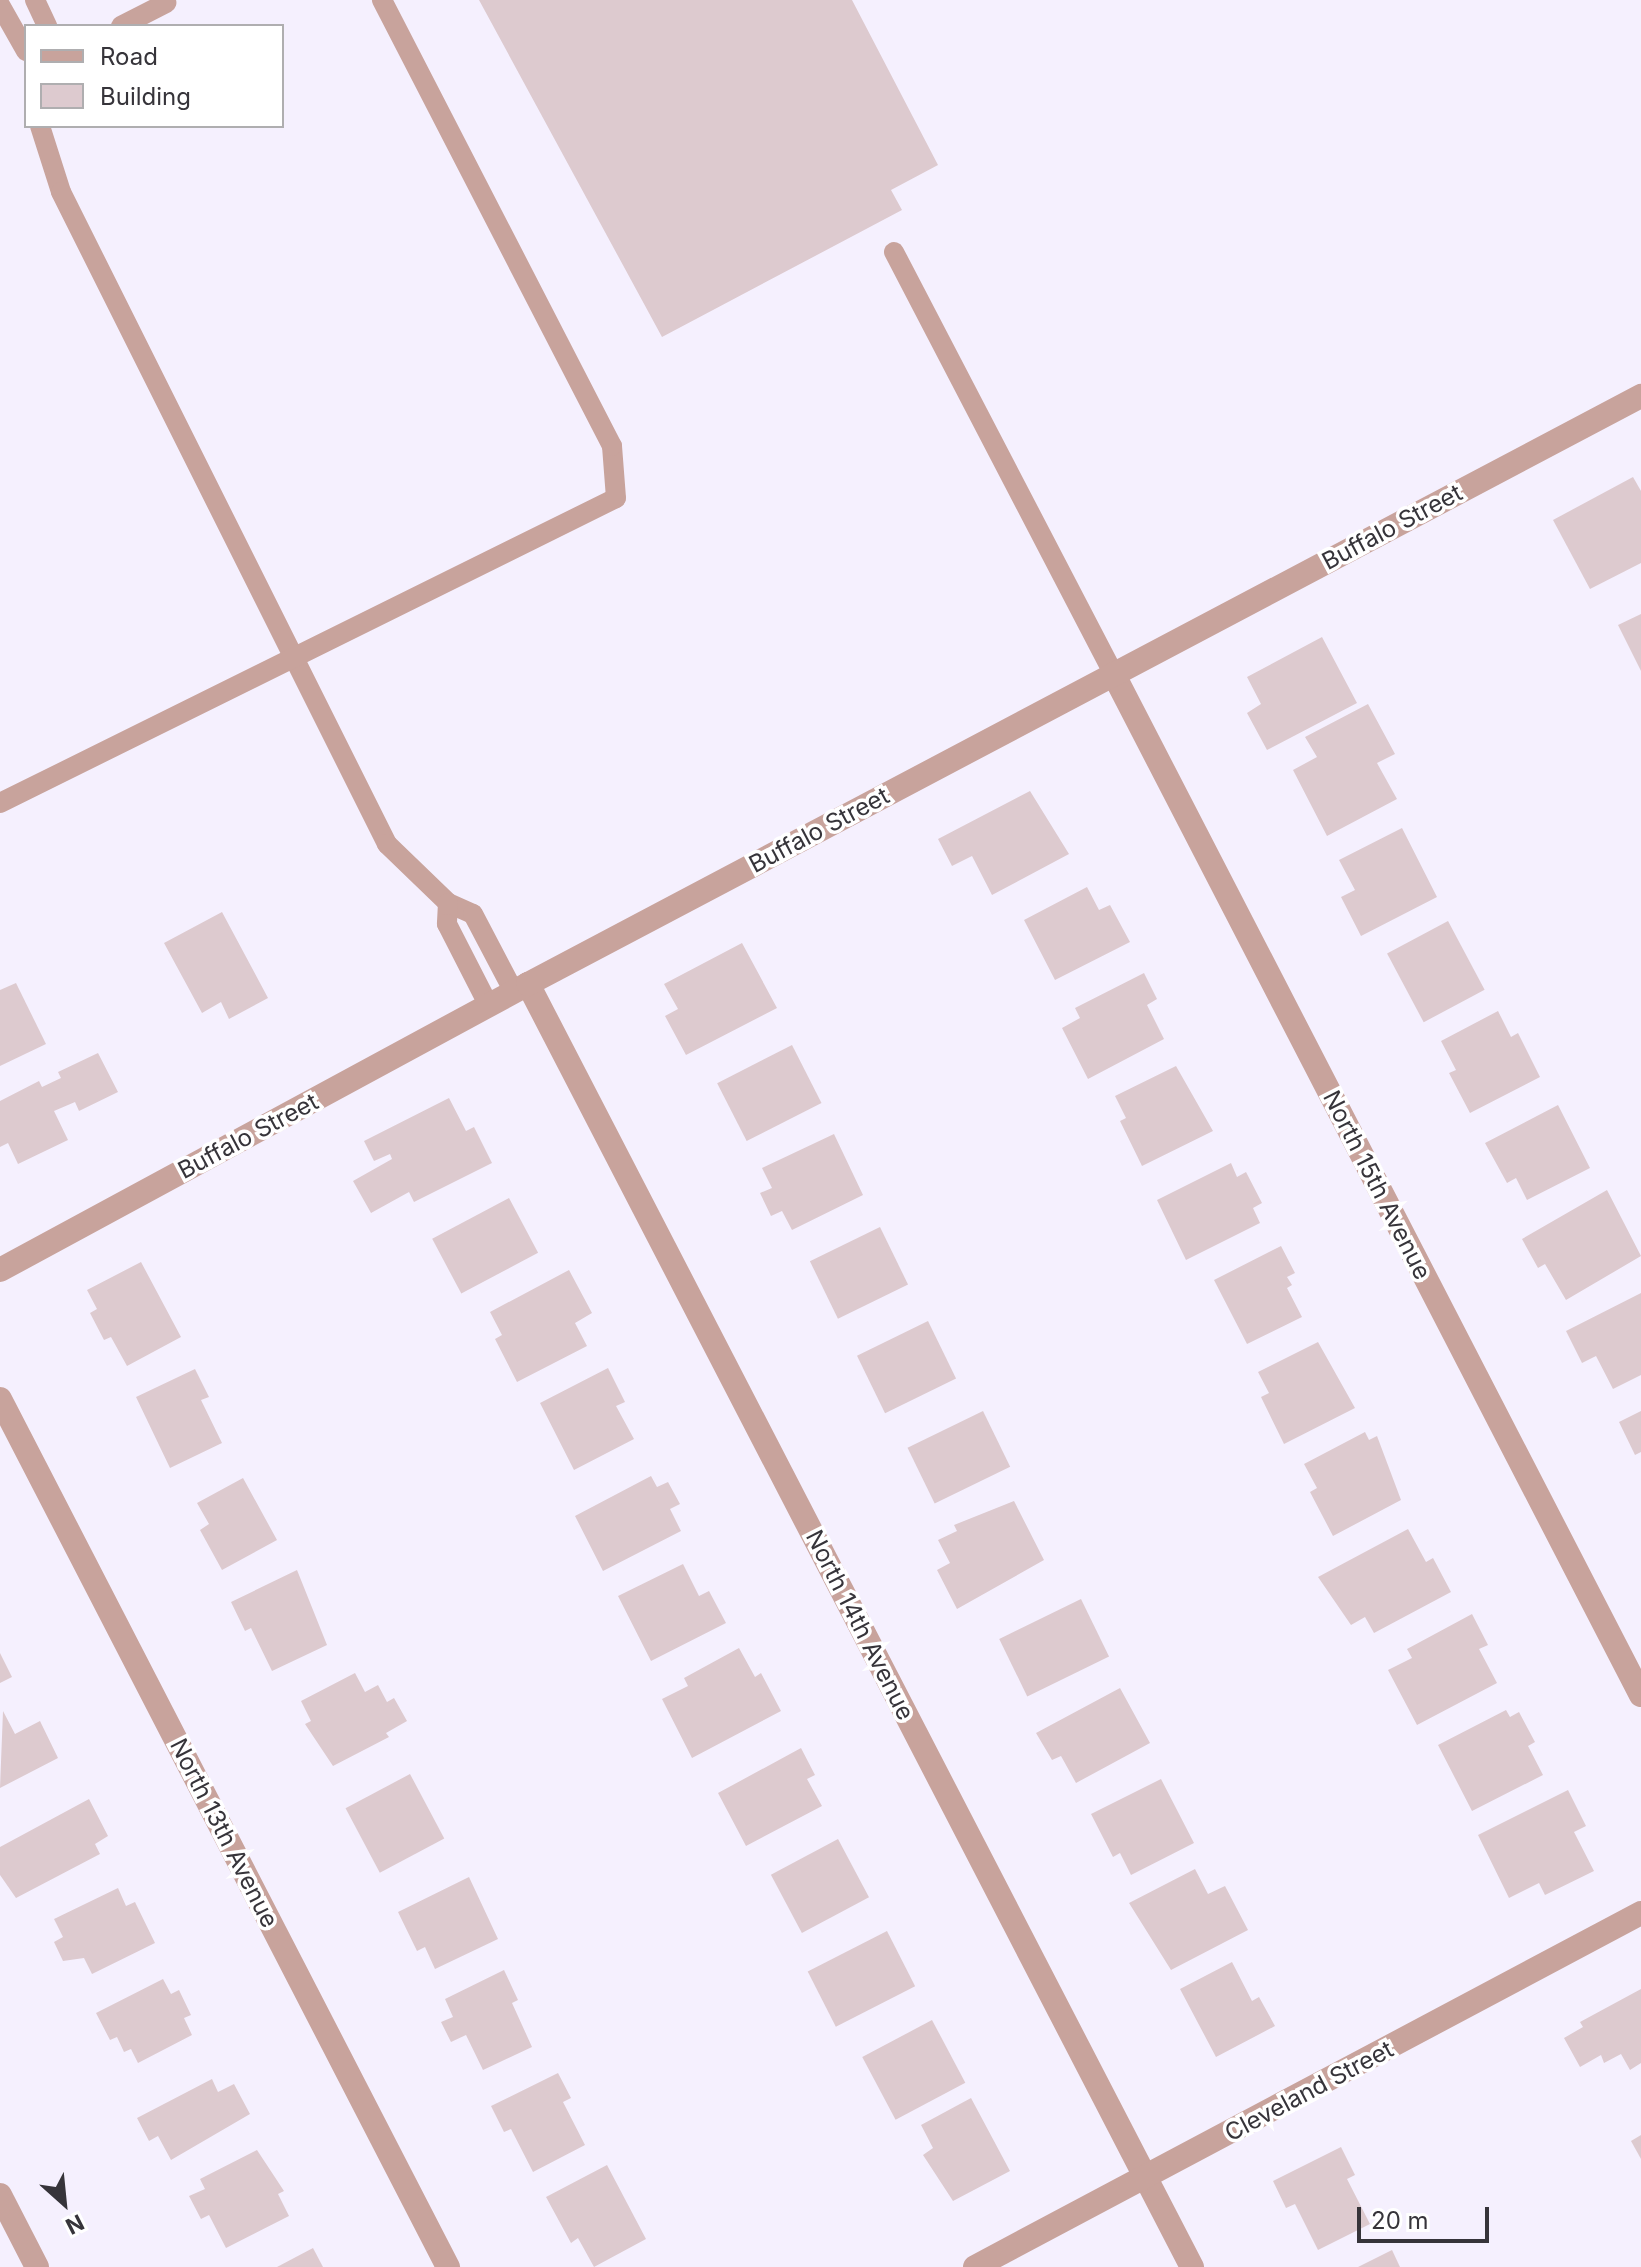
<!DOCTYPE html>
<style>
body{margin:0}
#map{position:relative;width:1641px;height:2267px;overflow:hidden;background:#f5f0fe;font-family:Inter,sans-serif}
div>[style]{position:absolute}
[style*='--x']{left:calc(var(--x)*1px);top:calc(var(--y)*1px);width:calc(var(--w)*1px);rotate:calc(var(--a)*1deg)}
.building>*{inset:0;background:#ddcacf;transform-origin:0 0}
.lane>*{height:20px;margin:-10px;padding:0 10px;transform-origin:10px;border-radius:10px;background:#c8a39c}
.street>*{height:24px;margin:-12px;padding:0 12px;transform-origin:12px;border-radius:12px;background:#c8a39c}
span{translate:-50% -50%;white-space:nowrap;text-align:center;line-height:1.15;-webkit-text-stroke:7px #fff;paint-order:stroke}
.street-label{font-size:24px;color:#36343a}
.legend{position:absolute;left:24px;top:24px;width:260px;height:104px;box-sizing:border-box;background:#fff;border:2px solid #afaeb0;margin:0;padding:10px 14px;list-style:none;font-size:24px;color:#36343a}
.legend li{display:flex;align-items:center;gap:16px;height:40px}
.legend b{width:40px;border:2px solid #afaeb0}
.north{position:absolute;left:24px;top:2163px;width:80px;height:80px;-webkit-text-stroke:6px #fff;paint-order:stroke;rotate:153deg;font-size:22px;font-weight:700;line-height:32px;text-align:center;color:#36343a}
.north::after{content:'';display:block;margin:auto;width:28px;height:36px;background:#36343a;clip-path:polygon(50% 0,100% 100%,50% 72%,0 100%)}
.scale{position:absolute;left:1357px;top:2207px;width:132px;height:36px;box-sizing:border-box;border:4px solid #36343a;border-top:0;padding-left:10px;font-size:24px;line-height:28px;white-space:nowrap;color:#36343a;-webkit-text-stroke:6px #fff;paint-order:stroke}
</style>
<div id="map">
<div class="building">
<div style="clip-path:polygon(479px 0,852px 0,938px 165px,891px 190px,902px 210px,662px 337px)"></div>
<div style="clip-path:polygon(1633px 477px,1641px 491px,1641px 563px,1590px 589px,1553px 520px)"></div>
<div style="clip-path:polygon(1641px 614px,1641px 671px,1618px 625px)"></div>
<div style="clip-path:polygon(1322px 637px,1357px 703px,1267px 750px,1247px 713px,1261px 704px,1247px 677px)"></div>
<div style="clip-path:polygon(1368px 704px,1395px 754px,1377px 763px,1397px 799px,1327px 836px,1293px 770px,1317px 757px,1305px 737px)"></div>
<div style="clip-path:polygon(1030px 791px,1069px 854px,992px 895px,972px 856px,952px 866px,938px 839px)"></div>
<div style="clip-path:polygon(1402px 828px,1437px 897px,1361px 936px,1341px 897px,1355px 890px,1339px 860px)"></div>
<div style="clip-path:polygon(1087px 887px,1099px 910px,1110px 905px,1130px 942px,1055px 980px,1024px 920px)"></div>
<div style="clip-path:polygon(222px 912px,268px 998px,229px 1019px,221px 1002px,202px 1013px,164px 943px)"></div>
<div style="left:1448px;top:921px;width:78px;height:69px;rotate:62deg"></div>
<div style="clip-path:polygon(742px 943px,777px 1008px,686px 1055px,665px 1016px,678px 1009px,664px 984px)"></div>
<div style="clip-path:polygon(1144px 973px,1157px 999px,1147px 1005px,1164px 1039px,1088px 1079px,1062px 1028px,1080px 1018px,1075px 1008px)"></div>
<div style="clip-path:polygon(16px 983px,46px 1044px,0 1066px,0 990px)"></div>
<div style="clip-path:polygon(1498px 1011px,1511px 1037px,1518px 1033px,1540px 1077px,1470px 1113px,1449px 1073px,1456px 1070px,1441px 1041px)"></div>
<div style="left:792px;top:1045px;width:65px;height:84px;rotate:63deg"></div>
<div style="clip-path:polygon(98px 1053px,118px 1092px,79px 1111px,75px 1102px,54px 1111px,68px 1140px,18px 1164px,8px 1143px,0 1147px,0 1101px,39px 1081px,42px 1087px,61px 1078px,58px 1072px)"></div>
<div style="clip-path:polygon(1176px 1066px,1213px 1131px,1142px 1166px,1120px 1121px,1126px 1118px,1115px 1096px)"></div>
<div style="clip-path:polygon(449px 1098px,466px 1131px,474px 1127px,492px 1163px,414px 1202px,409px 1192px,371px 1213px,353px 1181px,392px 1159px,390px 1154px,374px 1161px,364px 1141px)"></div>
<div style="clip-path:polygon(1558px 1105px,1590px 1168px,1527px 1200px,1516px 1178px,1507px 1183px,1485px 1143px)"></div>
<div style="clip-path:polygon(834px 1134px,863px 1195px,792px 1230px,782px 1211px,771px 1216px,760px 1193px,772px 1188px,762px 1168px)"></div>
<div style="clip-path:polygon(1231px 1163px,1237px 1177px,1246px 1172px,1262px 1203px,1253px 1208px,1260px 1223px,1186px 1260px,1157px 1200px)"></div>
<div style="clip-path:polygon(1607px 1190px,1641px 1256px,1566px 1300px,1545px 1264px,1538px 1268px,1522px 1239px)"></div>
<div style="left:509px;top:1198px;width:62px;height:87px;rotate:62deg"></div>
<div style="left:880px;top:1227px;width:64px;height:78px;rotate:64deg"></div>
<div style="clip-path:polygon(1281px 1246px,1295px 1273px,1287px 1277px,1292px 1285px,1287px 1288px,1302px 1317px,1247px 1344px,1214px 1280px)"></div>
<div style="clip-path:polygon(141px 1262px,181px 1337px,127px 1366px,111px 1337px,104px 1340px,90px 1313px,97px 1309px,87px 1290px)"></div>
<div style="clip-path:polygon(569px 1270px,592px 1313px,575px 1323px,587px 1346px,517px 1382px,495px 1339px,502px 1335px,490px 1312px)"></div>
<div style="clip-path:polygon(1641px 1293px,1641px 1375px,1613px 1389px,1596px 1356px,1582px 1363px,1566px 1331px)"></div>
<div style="left:928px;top:1321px;width:64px;height:79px;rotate:64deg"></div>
<div style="clip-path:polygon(1318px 1342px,1355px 1408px,1284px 1444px,1261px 1397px,1269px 1393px,1258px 1372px)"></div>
<div style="clip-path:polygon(608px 1368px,625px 1402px,616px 1406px,634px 1439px,574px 1470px,540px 1403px)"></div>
<div style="clip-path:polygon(195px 1369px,209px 1397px,201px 1400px,222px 1443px,170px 1468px,136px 1397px)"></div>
<div style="left:983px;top:1411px;width:62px;height:84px;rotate:64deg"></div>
<div style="clip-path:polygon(1641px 1411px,1641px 1452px,1635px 1455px,1619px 1422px)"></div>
<div style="clip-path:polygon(1365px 1432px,1369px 1440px,1377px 1436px,1401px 1500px,1333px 1536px,1310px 1492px,1317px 1488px,1304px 1464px)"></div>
<div style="clip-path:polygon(651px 1476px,657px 1487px,668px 1482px,680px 1504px,670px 1509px,681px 1531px,603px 1571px,575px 1516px)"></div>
<div style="clip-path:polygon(243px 1478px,277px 1540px,222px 1570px,200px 1530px,209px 1524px,197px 1503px)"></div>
<div style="clip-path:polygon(1014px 1501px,1044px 1560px,957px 1609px,937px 1570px,950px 1563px,938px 1540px,957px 1531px,954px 1525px)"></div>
<div style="clip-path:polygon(1408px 1529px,1426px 1562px,1433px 1558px,1451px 1592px,1374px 1633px,1365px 1617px,1351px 1625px,1318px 1577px)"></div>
<div style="clip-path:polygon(683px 1564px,699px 1596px,709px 1591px,726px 1623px,651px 1661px,618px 1596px)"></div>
<div style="clip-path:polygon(297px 1570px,327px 1645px,272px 1671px,251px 1628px,245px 1631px,231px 1602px)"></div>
<div style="left:1081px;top:1599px;width:64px;height:91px;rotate:64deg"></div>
<div style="clip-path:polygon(1472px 1614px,1488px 1645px,1479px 1649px,1497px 1683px,1417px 1725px,1388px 1670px,1412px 1658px,1407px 1649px)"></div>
<div style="clip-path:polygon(739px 1648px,755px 1677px,761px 1673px,781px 1711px,692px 1758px,662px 1699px,688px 1686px,684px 1678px)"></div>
<div style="clip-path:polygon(0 1653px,12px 1677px,0 1683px)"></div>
<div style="clip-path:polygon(355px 1673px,365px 1692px,378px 1685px,387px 1702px,394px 1698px,407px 1721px,386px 1733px,389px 1737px,333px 1766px,305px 1724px,311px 1721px,301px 1701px)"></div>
<div style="clip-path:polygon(1120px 1688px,1150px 1743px,1076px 1783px,1061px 1756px,1052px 1760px,1036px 1733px)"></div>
<div style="clip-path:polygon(1506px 1710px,1510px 1717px,1519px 1712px,1535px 1742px,1528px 1746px,1543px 1775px,1472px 1811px,1438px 1745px)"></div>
<div style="clip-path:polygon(3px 1711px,15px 1734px,40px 1721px,58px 1758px,0 1788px)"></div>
<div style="clip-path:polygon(801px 1748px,815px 1775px,807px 1779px,822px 1806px,746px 1846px,718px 1793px)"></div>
<div style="left:410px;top:1774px;width:73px;height:73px;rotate:62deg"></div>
<div style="clip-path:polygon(1161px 1779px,1194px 1843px,1131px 1875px,1120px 1853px,1113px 1857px,1091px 1814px)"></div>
<div style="clip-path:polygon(1568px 1790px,1586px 1826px,1574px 1832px,1594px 1871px,1545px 1895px,1539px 1883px,1509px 1898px,1478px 1835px)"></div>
<div style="clip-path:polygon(89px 1799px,108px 1836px,95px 1844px,100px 1854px,16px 1898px,0 1875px,0 1847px)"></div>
<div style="left:838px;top:1839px;width:66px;height:76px;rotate:62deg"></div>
<div style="clip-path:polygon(1195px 1869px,1208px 1894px,1225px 1886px,1248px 1930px,1171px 1970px,1129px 1903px)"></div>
<div style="clip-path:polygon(469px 1877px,498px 1939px,435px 1969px,425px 1947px,417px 1951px,398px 1912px)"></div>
<div style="clip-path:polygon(118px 1888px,126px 1906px,135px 1902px,155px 1943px,92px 1974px,84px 1958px,63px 1961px,54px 1942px,63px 1937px,54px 1919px)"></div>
<div style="left:887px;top:1931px;width:62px;height:89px;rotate:63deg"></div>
<div style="clip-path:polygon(1232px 1962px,1252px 2001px,1259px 1997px,1275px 2026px,1216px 2057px,1180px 1989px)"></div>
<div style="clip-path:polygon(504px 1970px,518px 2000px,512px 2003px,532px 2047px,483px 2070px,466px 2035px,451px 2042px,441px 2022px,453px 2017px,445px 1999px)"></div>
<div style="clip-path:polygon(163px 1979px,171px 1994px,179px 1990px,191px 2015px,184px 2018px,192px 2035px,138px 2063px,131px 2049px,124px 2052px,117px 2037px,110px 2040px,96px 2013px)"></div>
<div style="clip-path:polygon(1641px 1989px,1641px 2063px,1630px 2070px,1621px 2054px,1604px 2063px,1601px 2055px,1580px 2067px,1564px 2038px,1583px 2027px,1580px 2022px)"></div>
<div style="left:932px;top:2020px;width:71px;height:79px;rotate:62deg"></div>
<div style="clip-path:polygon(558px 2073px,571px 2098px,563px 2102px,585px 2145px,533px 2172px,511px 2129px,504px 2132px,491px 2106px)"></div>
<div style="clip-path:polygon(212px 2079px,218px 2092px,234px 2084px,250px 2114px,171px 2160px,158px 2136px,149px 2141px,137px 2118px)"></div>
<div style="clip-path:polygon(971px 2098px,1010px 2171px,953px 2201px,923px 2155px,933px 2148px,921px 2125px)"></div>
<div style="clip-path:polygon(1641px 2135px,1641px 2159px,1631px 2141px)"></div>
<div style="clip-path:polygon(1341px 2147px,1355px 2175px,1347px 2179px,1370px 2224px,1318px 2250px,1295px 2204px,1286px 2208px,1273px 2181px)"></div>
<div style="clip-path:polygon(257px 2150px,284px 2191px,278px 2194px,289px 2216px,226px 2248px,209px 2215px,201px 2219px,189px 2196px,205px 2189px,200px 2179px)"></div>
<div style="clip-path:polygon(607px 2165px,646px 2239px,594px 2267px,578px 2238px,571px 2243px,546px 2197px)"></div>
<div style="clip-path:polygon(313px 2248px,323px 2267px,277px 2267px)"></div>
<div style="clip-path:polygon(1392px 2250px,1400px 2267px,1358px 2267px)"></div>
</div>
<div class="lane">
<div style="--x:35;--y:0;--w:29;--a:65"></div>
<div style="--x:0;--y:5;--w:53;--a:60.5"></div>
<div style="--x:121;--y:26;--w:51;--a:-27.1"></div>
<div style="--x:40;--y:126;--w:69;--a:72.3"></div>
<div style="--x:61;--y:192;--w:729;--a:63.43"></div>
<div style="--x:387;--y:844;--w:85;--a:44"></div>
<div style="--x:448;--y:903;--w:27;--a:24"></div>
<div style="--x:473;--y:914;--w:88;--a:62.3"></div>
<div style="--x:894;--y:252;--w:477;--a:62.5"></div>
<div style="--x:0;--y:803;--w:687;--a:-26.34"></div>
<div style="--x:616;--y:498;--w:52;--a:-94.4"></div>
<div style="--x:612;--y:446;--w:502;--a:-117.28"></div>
<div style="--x:448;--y:903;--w:21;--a:93"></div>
<div style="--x:447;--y:924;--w:92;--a:62.9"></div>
</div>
<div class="street">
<div style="--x:1114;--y:675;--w:1148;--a:62.68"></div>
<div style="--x:528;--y:984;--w:1445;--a:62.64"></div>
<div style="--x:0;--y:1270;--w:600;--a:-28.44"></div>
<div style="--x:528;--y:984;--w:1259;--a:-27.85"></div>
<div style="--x:0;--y:1399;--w:977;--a:62.7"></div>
<div style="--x:0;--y:2195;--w:81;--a:62.8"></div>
<div style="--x:975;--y:2267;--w:754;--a:-27.99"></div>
</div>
<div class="street-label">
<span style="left:1392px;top:527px;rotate:-28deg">Buffalo Street</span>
<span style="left:819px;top:830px;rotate:-28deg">Buffalo Street</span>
<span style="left:248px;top:1136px;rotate:-28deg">Buffalo Street</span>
<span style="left:1377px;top:1185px;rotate:63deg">North 15th Avenue</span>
<span style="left:860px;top:1625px;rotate:63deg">North 14th Avenue</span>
<span style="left:224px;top:1833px;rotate:63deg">North 13th Avenue</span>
<span style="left:1309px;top:2091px;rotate:-28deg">Cleveland Street</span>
</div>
<ul class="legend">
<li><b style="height:10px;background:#c8a39c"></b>Road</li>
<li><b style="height:22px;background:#ddcacf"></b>Building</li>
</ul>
<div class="north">N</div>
<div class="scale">20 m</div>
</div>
